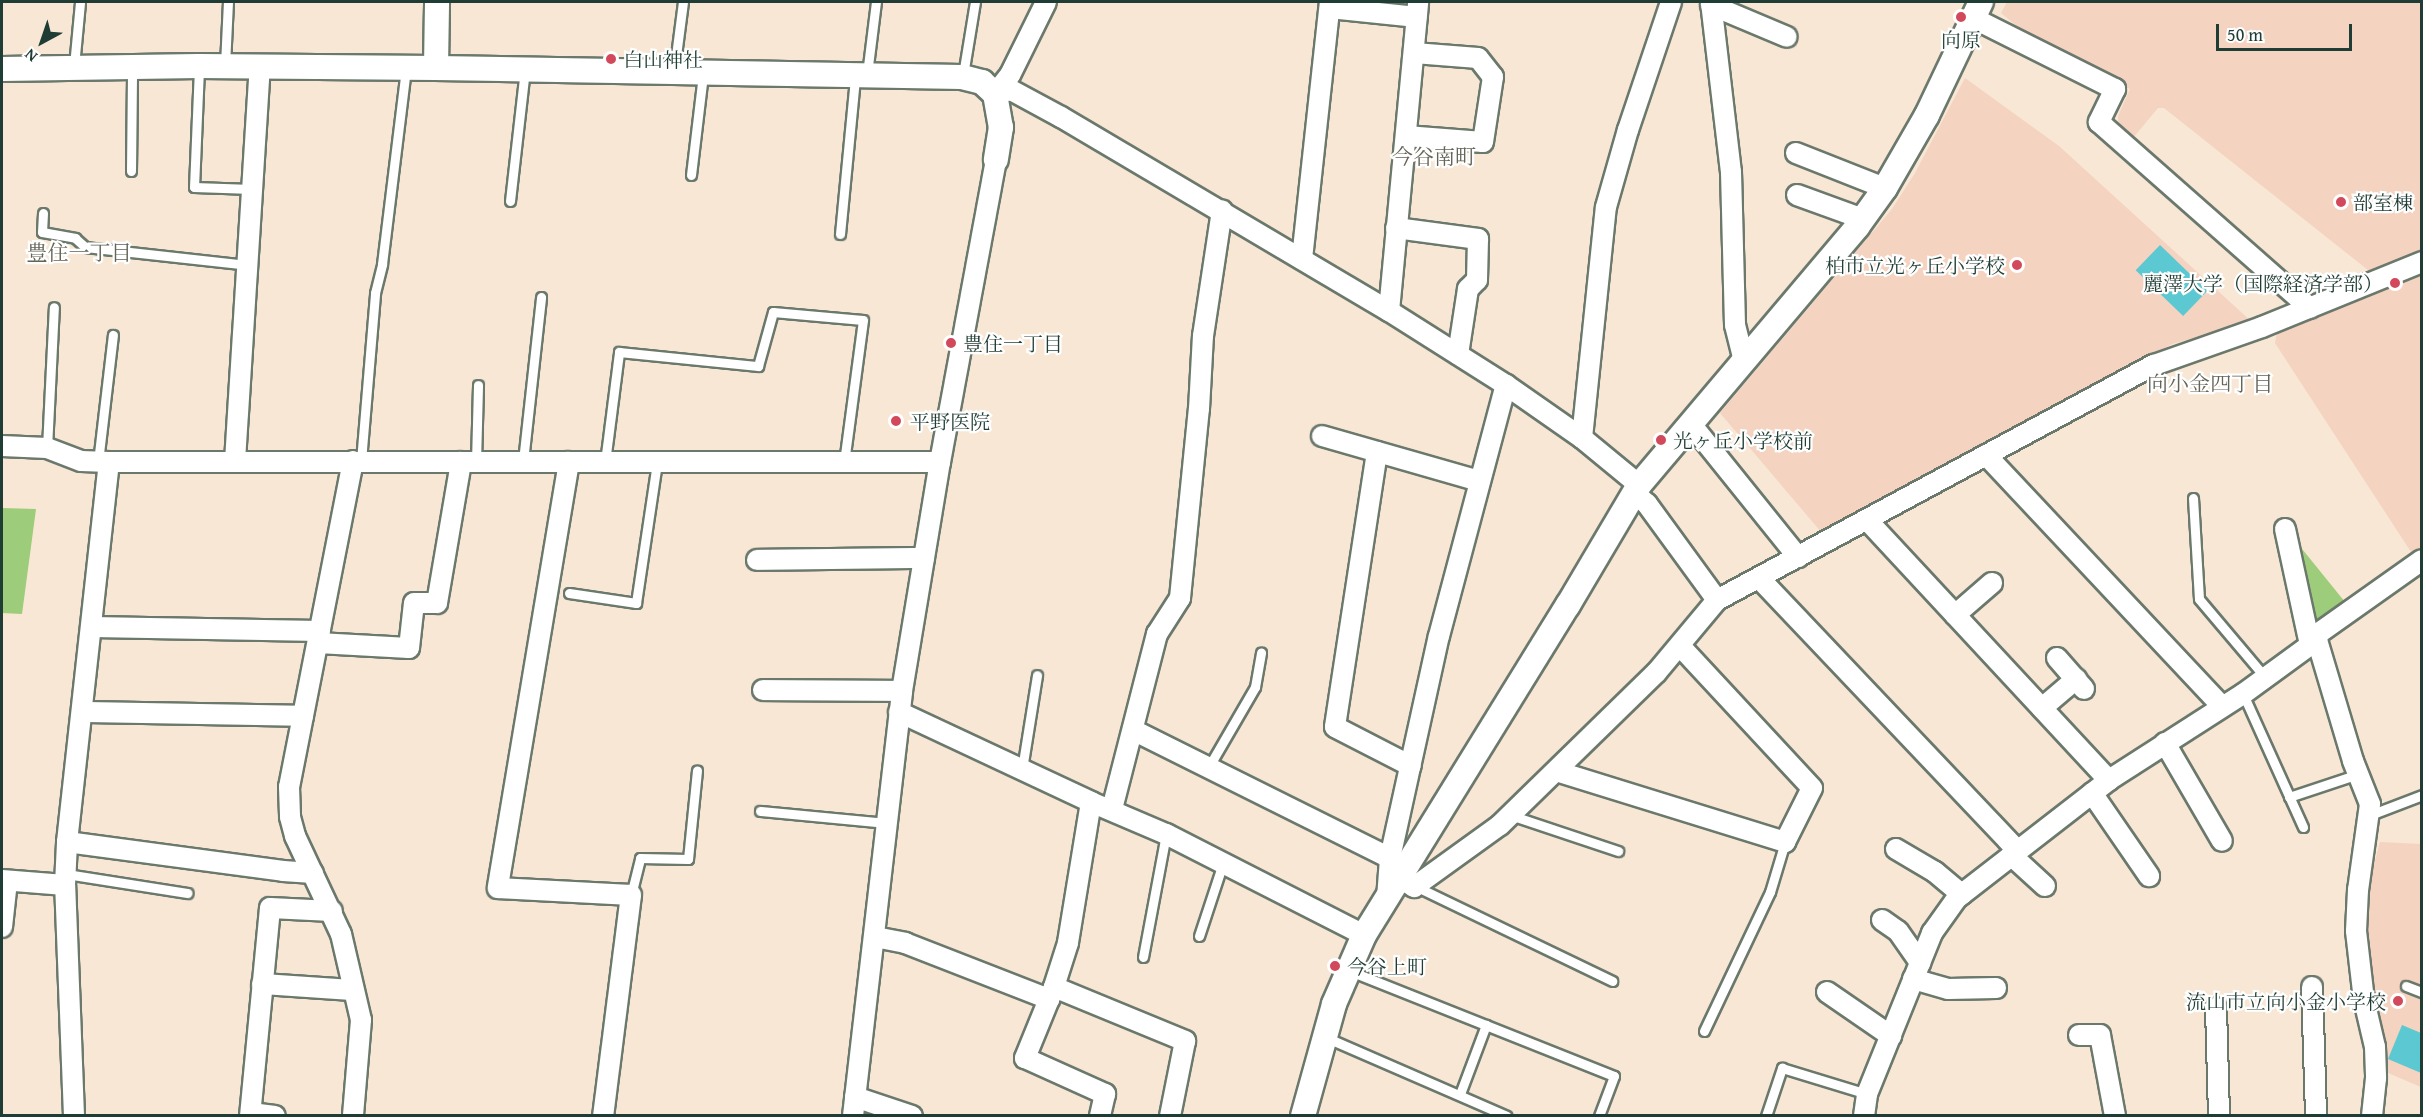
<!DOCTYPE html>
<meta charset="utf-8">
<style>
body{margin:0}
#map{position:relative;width:2423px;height:1117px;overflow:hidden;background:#f7e7d4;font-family:"Gentium Book Plus","Noto Serif JP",serif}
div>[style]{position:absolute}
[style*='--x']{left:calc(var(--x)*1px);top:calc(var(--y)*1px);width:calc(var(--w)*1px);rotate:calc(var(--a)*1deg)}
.built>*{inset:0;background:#f4d3c1}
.green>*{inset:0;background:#9dcc7a}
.water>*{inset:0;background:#5cc8d1;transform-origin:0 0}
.roads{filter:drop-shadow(2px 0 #6b786c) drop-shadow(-2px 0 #6b786c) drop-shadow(0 2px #6b786c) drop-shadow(0 -2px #6b786c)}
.service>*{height:9px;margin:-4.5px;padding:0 4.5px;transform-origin:4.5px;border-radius:4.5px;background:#fff}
.minor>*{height:20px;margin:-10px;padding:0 10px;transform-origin:10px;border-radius:10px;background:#fff}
.tertiary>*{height:24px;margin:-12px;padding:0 12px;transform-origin:12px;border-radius:12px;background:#fff}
.dots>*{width:16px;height:16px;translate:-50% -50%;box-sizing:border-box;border:3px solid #fff;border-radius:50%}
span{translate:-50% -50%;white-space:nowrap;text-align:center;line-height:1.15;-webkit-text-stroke:4.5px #fff;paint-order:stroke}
.poi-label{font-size:20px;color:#1f3d34}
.left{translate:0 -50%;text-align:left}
.right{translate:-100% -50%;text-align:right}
.neighbourhood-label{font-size:21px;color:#646457}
.frame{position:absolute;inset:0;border:3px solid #1f3d34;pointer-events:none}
.north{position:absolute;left:12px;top:12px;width:60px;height:60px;-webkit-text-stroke:4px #fff;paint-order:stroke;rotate:220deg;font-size:16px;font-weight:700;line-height:24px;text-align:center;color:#1f3d34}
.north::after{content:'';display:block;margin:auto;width:21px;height:27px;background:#1f3d34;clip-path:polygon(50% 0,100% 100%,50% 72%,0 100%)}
.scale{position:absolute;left:2216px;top:24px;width:136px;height:27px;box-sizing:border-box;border:3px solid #1f3d34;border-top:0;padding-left:8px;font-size:18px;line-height:21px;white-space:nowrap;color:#1f3d34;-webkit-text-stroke:4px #fff;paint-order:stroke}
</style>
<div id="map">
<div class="built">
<div style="clip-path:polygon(2007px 2px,2421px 2px,2421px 557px,2413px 555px,2275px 343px,2277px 333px,2369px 296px,2368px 270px,2164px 108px,2158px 108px,2133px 138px,2118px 127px,2118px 116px,2130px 89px,2041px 46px,2001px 13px)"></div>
<div style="clip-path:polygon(1965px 78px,2059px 146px,2252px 322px,2172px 344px,1822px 533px,1720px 413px,1892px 209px,1915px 173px)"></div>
<div style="clip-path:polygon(2380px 842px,2421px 844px,2421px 1087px,2381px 1070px,2380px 1039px,2368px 964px,2365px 899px)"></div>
</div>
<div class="green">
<div style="clip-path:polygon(2px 508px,36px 509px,22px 614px,2px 613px)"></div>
<div style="clip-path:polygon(2294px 539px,2345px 602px,2319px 622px,2311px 618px)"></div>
</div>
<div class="water">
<div style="left:2160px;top:245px;width:66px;height:35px;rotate:44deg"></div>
<div style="clip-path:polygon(2402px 1025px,2421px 1033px,2421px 1073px,2388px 1059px)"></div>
</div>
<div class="roads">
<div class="service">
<div style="--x:225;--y:65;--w:63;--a:-87.3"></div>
<div style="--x:74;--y:66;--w:64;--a:-84.6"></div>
<div style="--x:199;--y:68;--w:119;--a:92.4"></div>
<div style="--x:194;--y:187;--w:58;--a:2"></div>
<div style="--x:674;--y:71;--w:70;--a:-82.6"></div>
<div style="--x:867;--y:74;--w:73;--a:-82.9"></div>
<div style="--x:963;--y:75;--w:74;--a:-80.7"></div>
<div style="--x:131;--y:171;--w:104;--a:-89.4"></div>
<div style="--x:691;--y:175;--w:101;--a:-83.2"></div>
<div style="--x:510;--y:201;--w:132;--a:-83.5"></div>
<div style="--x:43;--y:213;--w:19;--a:93"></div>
<div style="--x:42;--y:232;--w:34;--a:10"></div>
<div style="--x:75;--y:238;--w:13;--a:42"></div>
<div style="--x:85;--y:247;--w:163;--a:6.3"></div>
<div style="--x:840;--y:234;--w:158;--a:-84.5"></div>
<div style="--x:47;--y:448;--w:141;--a:-87.2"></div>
<div style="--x:361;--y:461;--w:169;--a:-85.2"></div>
<div style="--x:375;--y:293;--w:30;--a:-76"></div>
<div style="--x:382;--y:264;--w:197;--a:-83"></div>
<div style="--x:523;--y:461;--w:165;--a:-83.7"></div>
<div style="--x:98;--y:462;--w:128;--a:-83.3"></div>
<div style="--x:476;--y:462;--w:77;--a:-88.5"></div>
<div style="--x:605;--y:462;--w:111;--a:-82.7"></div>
<div style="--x:619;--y:352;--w:140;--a:5.8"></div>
<div style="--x:758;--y:366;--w:56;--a:-74.5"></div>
<div style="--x:773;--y:312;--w:90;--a:5.1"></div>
<div style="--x:863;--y:320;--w:143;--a:97.6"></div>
<div style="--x:2193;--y:498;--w:101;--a:86.6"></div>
<div style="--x:2199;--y:599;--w:102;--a:49.8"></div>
<div style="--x:569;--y:593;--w:68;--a:8.5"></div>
<div style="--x:636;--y:603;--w:143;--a:-81.5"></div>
<div style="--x:2243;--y:694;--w:146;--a:65.7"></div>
<div style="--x:1208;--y:768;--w:94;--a:-59.9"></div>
<div style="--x:1255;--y:687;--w:35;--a:-80"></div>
<div style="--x:1022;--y:769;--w:95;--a:-80.9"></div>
<div style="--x:2289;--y:797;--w:73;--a:-18.4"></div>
<div style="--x:760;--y:811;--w:128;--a:5.4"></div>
<div style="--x:1510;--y:815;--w:114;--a:18.4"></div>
<div style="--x:2370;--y:815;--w:56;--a:-21"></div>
<div style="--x:66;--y:874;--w:123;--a:8.9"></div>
<div style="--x:1415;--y:886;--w:219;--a:25.7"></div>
<div style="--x:631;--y:895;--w:38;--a:-76"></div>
<div style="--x:640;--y:858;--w:48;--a:1.2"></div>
<div style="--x:688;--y:859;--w:89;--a:-84.2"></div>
<div style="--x:1199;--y:936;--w:77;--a:-71.8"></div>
<div style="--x:1143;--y:957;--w:125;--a:-79.4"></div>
<div style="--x:1350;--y:971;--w:284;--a:21.7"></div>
<div style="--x:1614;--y:1076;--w:43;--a:110.6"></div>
<div style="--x:2406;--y:986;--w:17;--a:21"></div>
<div style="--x:1704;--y:1031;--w:154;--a:-64.6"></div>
<div style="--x:1770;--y:892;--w:52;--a:-73.3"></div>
<div style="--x:1325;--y:1037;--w:198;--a:23.5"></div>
<div style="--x:1460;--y:1094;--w:74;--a:-69.4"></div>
<div style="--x:1766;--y:1116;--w:51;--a:-71.6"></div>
<div style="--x:1782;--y:1068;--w:89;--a:17"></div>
</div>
<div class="minor">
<div style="--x:1711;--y:2;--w:171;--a:83.3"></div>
<div style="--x:1731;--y:172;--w:153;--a:88.5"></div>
<div style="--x:1735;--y:325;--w:38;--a:76"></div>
<div style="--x:1711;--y:5;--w:82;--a:22.8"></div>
<div style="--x:1330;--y:8;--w:87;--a:5.9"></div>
<div style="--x:1973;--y:18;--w:159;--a:26.6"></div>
<div style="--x:2115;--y:89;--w:37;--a:116"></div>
<div style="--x:2099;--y:122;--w:281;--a:41.4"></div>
<div style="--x:995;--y:94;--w:16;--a:-14"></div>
<div style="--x:1011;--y:90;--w:57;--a:28.4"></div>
<div style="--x:1061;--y:117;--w:381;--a:30.6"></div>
<div style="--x:1389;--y:311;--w:138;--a:32.3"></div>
<div style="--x:1506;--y:385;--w:93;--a:34.9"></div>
<div style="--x:1582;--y:438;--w:74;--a:39.5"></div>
<div style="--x:995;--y:94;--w:24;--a:-52"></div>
<div style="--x:1010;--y:75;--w:81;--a:-63.7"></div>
<div style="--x:1406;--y:136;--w:77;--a:4.5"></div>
<div style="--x:1483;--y:142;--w:66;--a:-81.3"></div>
<div style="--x:1493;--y:77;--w:24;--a:-128"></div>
<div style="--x:1478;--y:58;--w:64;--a:-175.5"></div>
<div style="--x:1796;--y:153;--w:96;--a:21.5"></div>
<div style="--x:1797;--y:195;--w:70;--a:20"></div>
<div style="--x:1396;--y:228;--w:83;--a:7.6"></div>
<div style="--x:1478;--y:239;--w:41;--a:91.4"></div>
<div style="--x:1477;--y:280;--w:13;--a:135"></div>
<div style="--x:1468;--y:289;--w:66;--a:98.7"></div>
<div style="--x:1302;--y:259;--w:259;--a:-83.8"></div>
<div style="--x:1389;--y:311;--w:310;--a:-84.6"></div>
<div style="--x:1691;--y:424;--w:171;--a:51.2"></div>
<div style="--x:1322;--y:436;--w:163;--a:16"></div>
<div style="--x:1582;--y:438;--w:232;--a:-84.1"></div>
<div style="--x:1606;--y:207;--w:80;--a:-74.1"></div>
<div style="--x:1628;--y:130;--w:135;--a:-71.4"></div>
<div style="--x:2;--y:446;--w:45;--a:2.5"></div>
<div style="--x:47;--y:448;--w:36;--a:21"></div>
<div style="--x:81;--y:461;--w:28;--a:2"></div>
<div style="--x:109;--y:462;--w:831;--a:0"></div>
<div style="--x:1377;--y:452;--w:278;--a:98.7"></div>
<div style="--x:1335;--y:727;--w:85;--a:27.2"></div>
<div style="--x:1986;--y:455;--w:345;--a:46.8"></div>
<div style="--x:235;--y:461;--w:396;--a:-86.4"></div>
<div style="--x:353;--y:461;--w:332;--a:101.1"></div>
<div style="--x:289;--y:787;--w:30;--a:88"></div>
<div style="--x:290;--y:817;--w:20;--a:75"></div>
<div style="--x:295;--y:836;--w:108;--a:64.9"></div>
<div style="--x:341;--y:934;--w:88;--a:76.9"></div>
<div style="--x:361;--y:1020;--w:96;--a:94.8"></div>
<div style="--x:569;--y:462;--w:432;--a:99.5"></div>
<div style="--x:498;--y:888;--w:133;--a:3"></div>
<div style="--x:631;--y:895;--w:223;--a:97.2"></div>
<div style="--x:1634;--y:493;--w:17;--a:40"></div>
<div style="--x:1647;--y:504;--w:119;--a:53.9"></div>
<div style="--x:1868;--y:521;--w:354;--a:47.1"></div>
<div style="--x:2285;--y:529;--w:119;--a:77.8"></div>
<div style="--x:757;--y:560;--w:167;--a:-0.7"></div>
<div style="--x:1759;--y:578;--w:375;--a:46.5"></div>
<div style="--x:1955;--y:615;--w:49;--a:-40.9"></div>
<div style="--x:92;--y:627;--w:228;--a:1"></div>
<div style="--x:2309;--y:640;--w:138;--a:-35.3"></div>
<div style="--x:318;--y:643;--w:91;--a:3.1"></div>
<div style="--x:409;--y:648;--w:45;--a:-83.7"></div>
<div style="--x:414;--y:603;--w:23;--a:0"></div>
<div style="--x:437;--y:603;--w:143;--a:-80.3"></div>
<div style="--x:2057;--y:658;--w:41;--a:48.9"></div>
<div style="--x:763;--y:690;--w:139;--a:0.4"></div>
<div style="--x:2042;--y:708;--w:45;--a:-40.5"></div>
<div style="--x:82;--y:712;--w:221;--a:1"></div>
<div style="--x:899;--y:712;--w:212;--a:25.1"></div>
<div style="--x:1091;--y:802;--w:82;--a:23.1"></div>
<div style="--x:1166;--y:834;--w:222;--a:27"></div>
<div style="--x:1133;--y:730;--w:287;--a:26.5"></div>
<div style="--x:2165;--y:743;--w:113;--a:59.8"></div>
<div style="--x:1556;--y:771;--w:240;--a:17.2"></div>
<div style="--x:1785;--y:842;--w:60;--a:-63.4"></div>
<div style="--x:1812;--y:788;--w:194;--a:-132.9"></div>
<div style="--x:2092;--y:793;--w:101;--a:55.5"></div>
<div style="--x:1091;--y:802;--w:143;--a:99.3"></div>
<div style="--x:1068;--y:943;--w:46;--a:107.7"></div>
<div style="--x:1054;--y:987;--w:77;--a:112.2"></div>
<div style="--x:1025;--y:1058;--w:88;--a:24.2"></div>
<div style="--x:1105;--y:1094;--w:23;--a:103"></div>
<div style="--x:1112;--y:809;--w:181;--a:-75.6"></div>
<div style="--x:1157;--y:634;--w:43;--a:-57.4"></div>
<div style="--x:1180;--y:598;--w:190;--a:-84.3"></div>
<div style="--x:1199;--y:409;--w:73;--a:-86.9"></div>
<div style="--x:1203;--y:336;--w:127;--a:-81.4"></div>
<div style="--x:67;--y:842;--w:218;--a:7.6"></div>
<div style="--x:283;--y:871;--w:30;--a:4"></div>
<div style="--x:1896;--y:849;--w:45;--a:30.5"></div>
<div style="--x:1935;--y:872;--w:35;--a:40"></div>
<div style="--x:2011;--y:855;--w:46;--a:42.4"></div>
<div style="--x:1401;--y:878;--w:16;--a:35"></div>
<div style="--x:1414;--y:887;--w:106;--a:-35.8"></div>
<div style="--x:1500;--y:825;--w:218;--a:-44.3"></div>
<div style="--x:1656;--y:673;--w:95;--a:-50.1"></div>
<div style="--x:1717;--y:600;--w:496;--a:-28.3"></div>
<div style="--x:2154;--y:365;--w:114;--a:-19.4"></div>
<div style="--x:2262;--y:327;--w:173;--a:-22.1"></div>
<div style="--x:2;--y:880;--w:63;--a:4.5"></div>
<div style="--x:1387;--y:899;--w:41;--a:-85.8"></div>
<div style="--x:1390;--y:858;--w:227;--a:-77.6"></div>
<div style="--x:1439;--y:636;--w:260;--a:-75.1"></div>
<div style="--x:1882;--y:920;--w:19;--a:35"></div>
<div style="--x:1898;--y:931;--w:39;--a:55"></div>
<div style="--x:2;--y:927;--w:46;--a:-83.8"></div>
<div style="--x:875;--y:937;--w:31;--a:11"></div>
<div style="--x:905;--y:943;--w:155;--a:21.3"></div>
<div style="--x:1913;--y:979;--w:36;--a:16"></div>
<div style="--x:1948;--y:989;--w:48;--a:-1.2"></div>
<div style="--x:262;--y:984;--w:91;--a:3.8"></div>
<div style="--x:1054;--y:987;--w:142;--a:22.4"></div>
<div style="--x:1185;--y:1041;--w:76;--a:101.3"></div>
<div style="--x:2312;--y:987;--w:129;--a:88.2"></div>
<div style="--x:1827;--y:992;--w:78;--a:34.5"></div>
<div style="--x:2216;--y:1008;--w:108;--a:88.4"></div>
<div style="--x:2079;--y:1035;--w:21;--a:0"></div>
<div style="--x:2100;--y:1035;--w:82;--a:79.5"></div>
<div style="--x:855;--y:1097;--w:60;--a:18.4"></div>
<div style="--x:251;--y:1113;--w:24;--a:7"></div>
<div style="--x:74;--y:1116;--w:231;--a:-92.2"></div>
<div style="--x:65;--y:885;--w:43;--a:-87.3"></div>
<div style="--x:67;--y:842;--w:382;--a:-83.7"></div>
<div style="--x:250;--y:1116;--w:209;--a:-84.5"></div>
<div style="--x:270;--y:908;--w:62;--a:2.8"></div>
<div style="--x:853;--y:1116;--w:428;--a:-83.4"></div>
<div style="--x:902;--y:691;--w:232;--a:-80.6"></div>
<div style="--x:940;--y:462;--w:307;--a:-79.5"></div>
<div style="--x:1864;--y:1116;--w:22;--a:-82"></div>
<div style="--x:1867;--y:1094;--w:174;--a:-68"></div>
<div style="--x:1932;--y:933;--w:43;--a:-54.5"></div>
<div style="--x:1957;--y:898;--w:192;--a:-37.8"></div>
<div style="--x:2109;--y:780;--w:159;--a:-32.7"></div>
<div style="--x:2243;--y:694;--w:92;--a:-36.1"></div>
<div style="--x:2317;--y:640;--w:126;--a:73.4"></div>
<div style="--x:2353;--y:761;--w:46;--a:68.4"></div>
<div style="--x:2370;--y:804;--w:87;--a:97.9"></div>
<div style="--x:2358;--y:890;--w:41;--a:92.8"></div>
<div style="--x:2356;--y:931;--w:69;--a:83.4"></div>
<div style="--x:2364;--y:1000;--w:48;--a:76.8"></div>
<div style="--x:2375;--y:1047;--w:31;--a:88"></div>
<div style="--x:2376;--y:1078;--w:38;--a:96"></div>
</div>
<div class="tertiary">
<div style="--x:436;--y:68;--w:66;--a:-89.1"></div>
<div style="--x:2;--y:69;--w:197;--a:-0.9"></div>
<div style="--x:199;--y:66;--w:237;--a:0.5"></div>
<div style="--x:436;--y:68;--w:526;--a:0.98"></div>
<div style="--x:962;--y:77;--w:21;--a:14"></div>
<div style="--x:982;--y:82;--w:18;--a:43"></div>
<div style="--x:995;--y:94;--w:34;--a:80"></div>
<div style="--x:1001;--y:127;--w:33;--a:99"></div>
<div style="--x:1303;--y:1116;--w:116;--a:-74.5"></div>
<div style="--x:1334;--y:1004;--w:75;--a:-66.5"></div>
<div style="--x:1364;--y:935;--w:388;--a:-58.3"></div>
<div style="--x:1568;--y:605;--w:139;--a:-59.4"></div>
<div style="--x:1639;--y:485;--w:338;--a:-49.8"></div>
<div style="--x:1857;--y:227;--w:48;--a:-54.3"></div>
<div style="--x:1885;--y:188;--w:84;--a:-60.1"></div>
<div style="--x:1927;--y:115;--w:125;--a:-64.5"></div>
</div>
</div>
<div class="dots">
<div style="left:1961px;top:17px;background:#d1495b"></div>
<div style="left:611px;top:59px;background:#d1495b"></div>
<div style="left:2341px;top:202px;background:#d1495b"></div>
<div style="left:2017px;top:265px;background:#d1495b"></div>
<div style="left:2395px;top:283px;background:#d1495b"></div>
<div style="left:951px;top:343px;background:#d1495b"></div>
<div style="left:896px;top:421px;background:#d1495b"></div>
<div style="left:1661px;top:440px;background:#d1495b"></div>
<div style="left:1335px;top:966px;background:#d1495b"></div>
<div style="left:2398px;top:1001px;background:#d1495b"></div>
</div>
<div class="poi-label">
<span style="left:1961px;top:39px">向原</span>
<span class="left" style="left:623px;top:59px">白山神社</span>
<span class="left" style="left:2353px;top:202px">部室棟</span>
<span class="right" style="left:2005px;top:265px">柏市立光ヶ丘小学校</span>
<span class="right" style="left:2383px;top:283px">麗澤大学（国際経済学部）</span>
<span class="left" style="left:963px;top:343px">豊住一丁目</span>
<span class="left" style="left:910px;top:421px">平野医院</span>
<span class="left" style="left:1673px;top:440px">光ヶ丘小学校前</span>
<span class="left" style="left:1347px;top:966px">今谷上町</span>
<span class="right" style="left:2386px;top:1001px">流山市立向小金小学校</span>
</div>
<div class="neighbourhood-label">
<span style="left:1434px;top:157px">今谷南町</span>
<span style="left:79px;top:253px">豊住一丁目</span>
<span style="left:2210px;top:384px">向小金四丁目</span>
</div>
<div class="frame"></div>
<div class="north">N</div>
<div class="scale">50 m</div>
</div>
